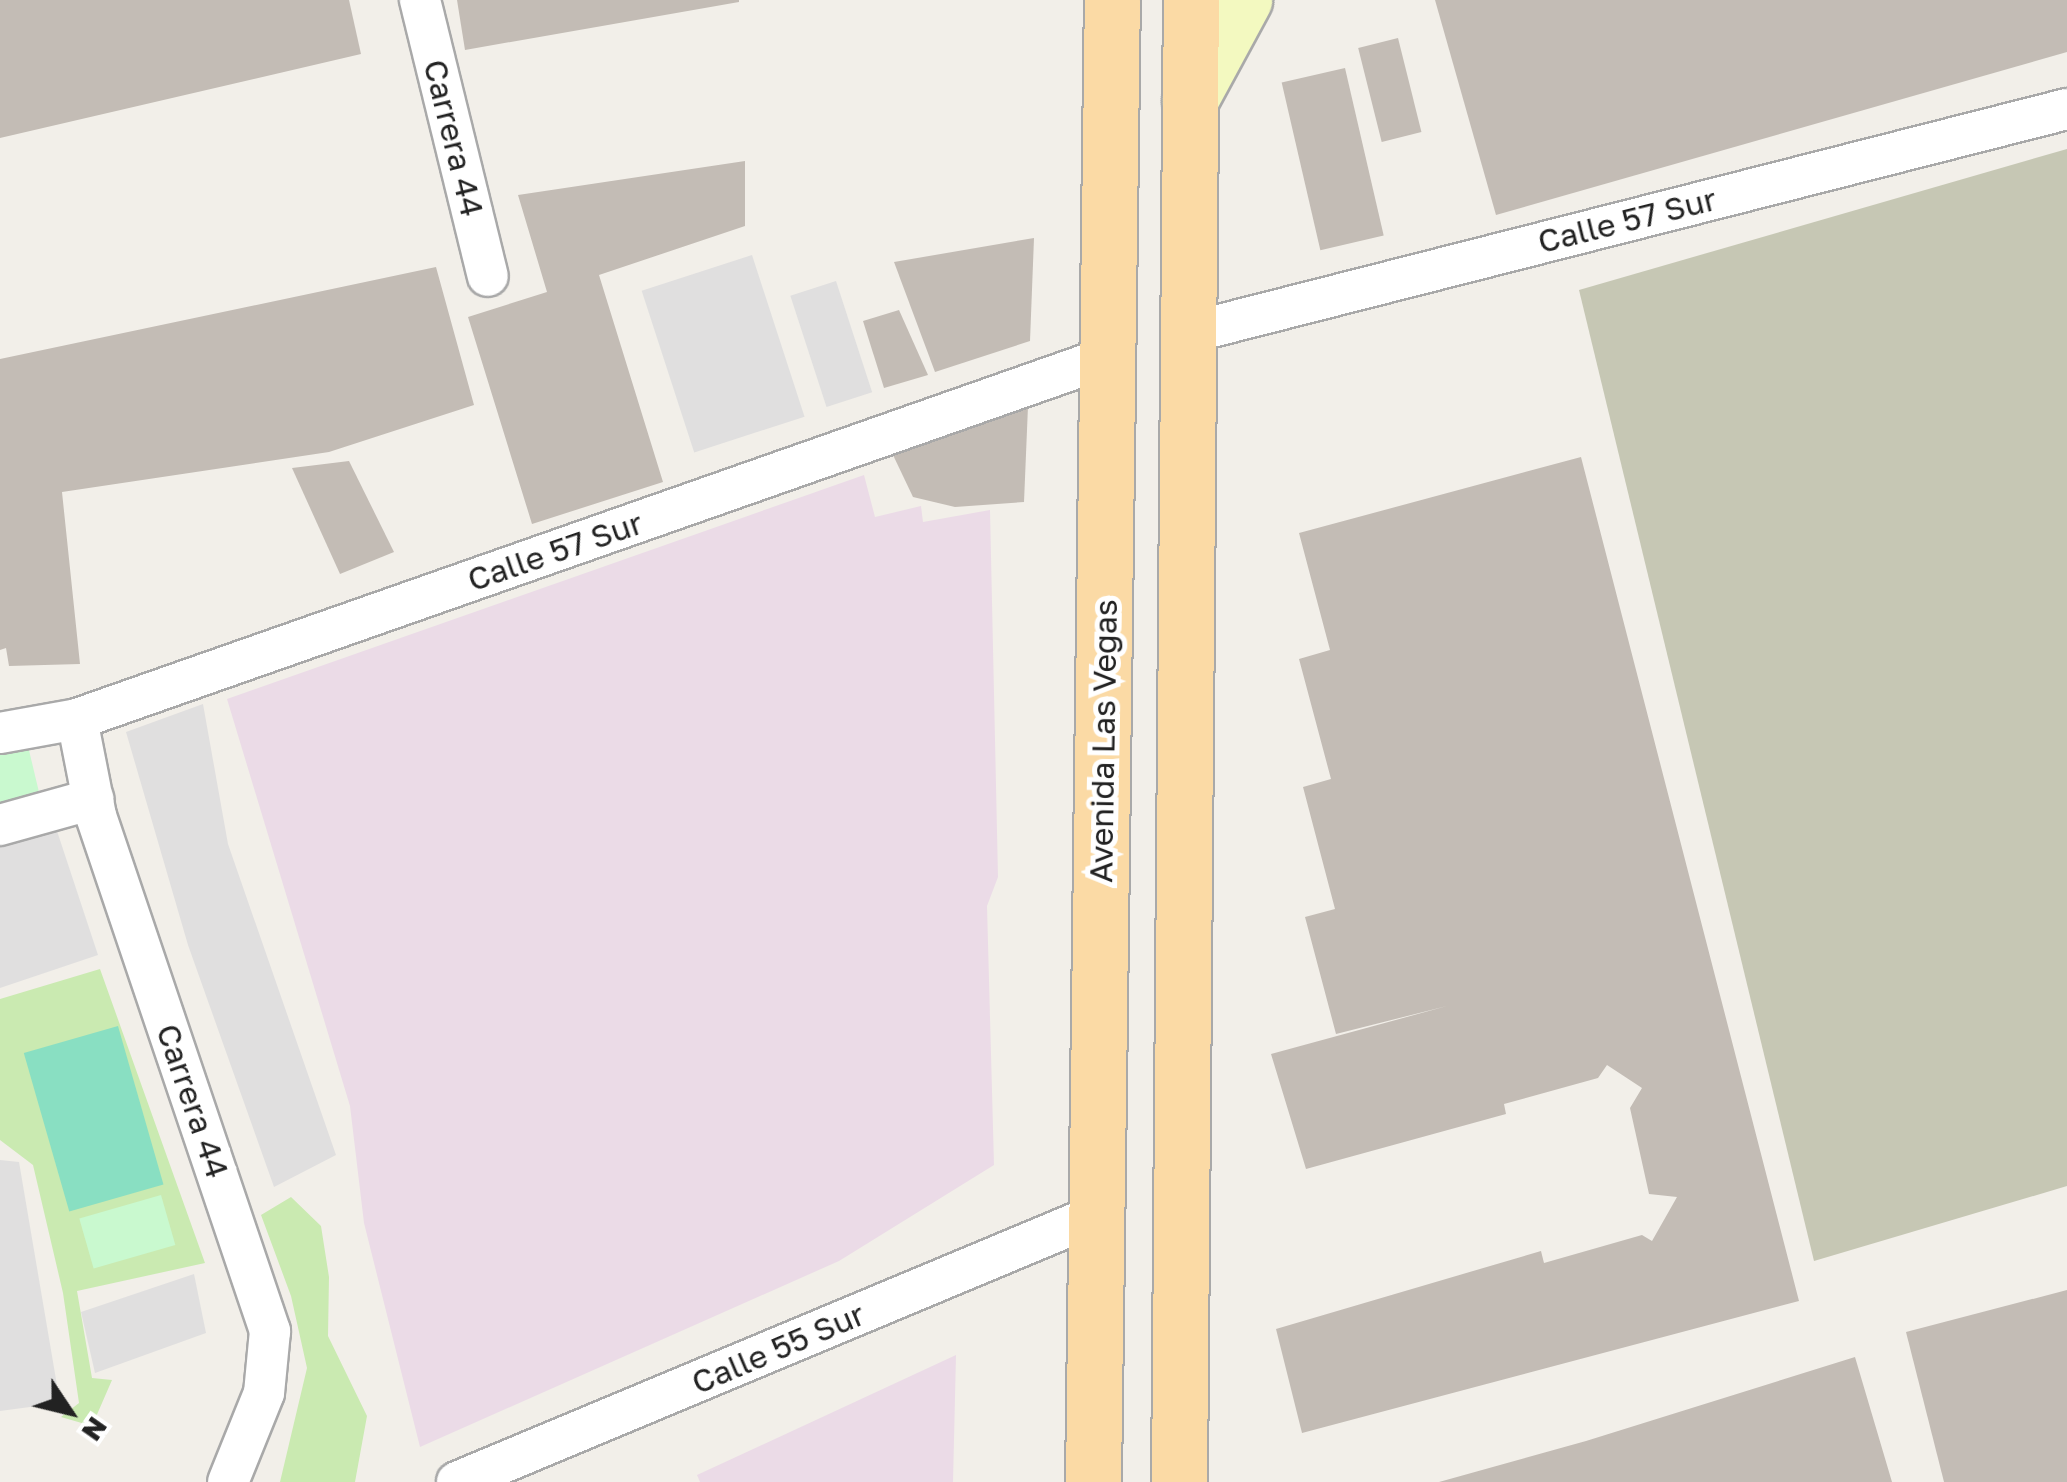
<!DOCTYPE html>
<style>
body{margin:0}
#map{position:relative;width:2067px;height:1482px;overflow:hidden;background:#f2efe9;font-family:"Golos Text",sans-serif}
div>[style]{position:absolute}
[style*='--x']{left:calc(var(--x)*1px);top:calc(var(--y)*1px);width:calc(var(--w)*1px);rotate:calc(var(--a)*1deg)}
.residential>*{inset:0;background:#e0dfdf;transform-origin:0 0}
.industrial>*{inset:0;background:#ebdbe7}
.construction>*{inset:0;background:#c6c7b4}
.grass>*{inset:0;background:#caeab1}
.park>*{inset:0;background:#c9f9cf;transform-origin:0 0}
.pitch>*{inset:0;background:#89dfc2;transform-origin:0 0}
.building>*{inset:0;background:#c3bcb5;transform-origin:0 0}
.roads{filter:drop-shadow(2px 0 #a9a9a9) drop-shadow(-2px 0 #a9a9a9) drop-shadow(0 2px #a9a9a9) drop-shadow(0 -2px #a9a9a9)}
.street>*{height:40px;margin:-20px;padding:0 20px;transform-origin:20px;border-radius:20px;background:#fff}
.secondary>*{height:55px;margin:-27.5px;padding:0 27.5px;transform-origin:27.5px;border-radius:27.5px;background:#f3f9c0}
.primary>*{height:55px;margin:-27.5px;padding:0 27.5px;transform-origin:27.5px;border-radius:27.5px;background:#fbdaa5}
span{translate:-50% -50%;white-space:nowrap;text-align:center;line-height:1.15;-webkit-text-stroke:10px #fff;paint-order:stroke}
.street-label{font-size:32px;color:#222}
.north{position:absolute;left:20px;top:1362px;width:100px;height:100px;-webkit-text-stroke:8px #fff;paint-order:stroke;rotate:125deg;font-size:28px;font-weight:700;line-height:40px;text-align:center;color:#222}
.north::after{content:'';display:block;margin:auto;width:35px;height:45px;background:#222;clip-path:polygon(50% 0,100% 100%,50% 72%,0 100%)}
</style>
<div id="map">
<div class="residential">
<div style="left:752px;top:255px;width:170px;height:116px;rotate:72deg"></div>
<div style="left:836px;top:281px;width:117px;height:48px;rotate:72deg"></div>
<div style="clip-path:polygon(203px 704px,228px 844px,336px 1155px,274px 1187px,188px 945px,126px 732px)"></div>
<div style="clip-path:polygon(56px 828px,98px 955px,0 988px,0 847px)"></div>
<div style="clip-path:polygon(0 1160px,19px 1162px,60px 1403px,0 1411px)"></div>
<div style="clip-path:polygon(194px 1274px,206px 1333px,95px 1373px,81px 1312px)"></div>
</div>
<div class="industrial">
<div style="clip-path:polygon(864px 475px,875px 517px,921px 506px,923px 522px,990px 510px,998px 877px,987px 906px,994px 1165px,839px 1261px,420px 1447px,364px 1223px,350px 1106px,227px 699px)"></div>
<div style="clip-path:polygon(956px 1355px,953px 1482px,700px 1482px,697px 1475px)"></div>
</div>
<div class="construction">
<div style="clip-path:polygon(2067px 149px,2067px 1186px,1814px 1261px,1579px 290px)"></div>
</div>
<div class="grass">
<div style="clip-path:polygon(100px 969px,205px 1263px,77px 1291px,92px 1378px,112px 1380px,92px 1426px,61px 1417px,79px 1403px,63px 1293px,33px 1165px,0 1140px,0 999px)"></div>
<div style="clip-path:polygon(291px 1197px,321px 1226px,329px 1277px,328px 1336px,367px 1416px,355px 1482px,280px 1482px,307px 1368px,291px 1296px,261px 1215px)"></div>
</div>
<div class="park">
<div style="clip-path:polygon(0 745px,28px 746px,43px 809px,0 818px)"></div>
<div style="left:161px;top:1195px;width:52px;height:85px;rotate:74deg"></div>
</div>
<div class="pitch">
<div style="left:118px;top:1026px;width:165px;height:98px;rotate:74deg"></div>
</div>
<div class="building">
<div style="clip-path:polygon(0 0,349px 0,361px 54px,0 138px)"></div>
<div style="clip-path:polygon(457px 0,739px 0,739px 2px,465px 50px)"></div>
<div style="clip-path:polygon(1435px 0,2067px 0,2067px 52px,1496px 215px)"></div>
<div style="left:1398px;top:38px;width:97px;height:41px;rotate:76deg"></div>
<div style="left:1345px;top:68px;width:172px;height:65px;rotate:77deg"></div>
<div style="clip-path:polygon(745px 161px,745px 226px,599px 275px,663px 482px,532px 524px,468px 317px,547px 292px,518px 195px)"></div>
<div style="clip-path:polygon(1034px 238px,1030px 341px,935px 372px,894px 262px)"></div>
<div style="clip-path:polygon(436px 267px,474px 405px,329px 452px,62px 492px,80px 664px,9px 666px,6px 648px,0 650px,0 359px)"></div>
<div style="clip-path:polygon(899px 310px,928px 375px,884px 388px,863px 321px)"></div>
<div style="clip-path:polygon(1028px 406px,1024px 502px,955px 507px,913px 497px,893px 455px,895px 445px)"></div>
<div style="clip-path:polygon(1581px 457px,1799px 1301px,1302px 1433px,1276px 1329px,1541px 1251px,1544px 1263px,1642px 1235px,1652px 1241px,1677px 1197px,1649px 1194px,1630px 1108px,1642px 1088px,1607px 1065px,1598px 1078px,1504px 1104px,1506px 1114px,1306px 1169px,1271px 1054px,1447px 1006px,1336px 1034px,1305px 917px,1335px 909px,1303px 787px,1331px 779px,1299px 659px,1330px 650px,1299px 533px)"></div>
<div style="clip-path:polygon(349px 461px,394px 552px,340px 574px,292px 468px)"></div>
<div style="clip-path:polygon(2067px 1290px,2067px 1482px,1944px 1482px,1906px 1332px)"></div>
<div style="clip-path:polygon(1855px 1357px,1892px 1482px,1439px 1482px,1586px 1441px)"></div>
</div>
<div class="roads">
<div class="street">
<div style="--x:420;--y:0;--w:284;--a:76.2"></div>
<div style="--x:1188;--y:333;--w:907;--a:-14.3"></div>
<div style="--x:77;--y:719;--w:99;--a:78.9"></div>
<div style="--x:96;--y:816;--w:544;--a:71.33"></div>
<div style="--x:270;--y:1331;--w:62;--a:95.5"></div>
<div style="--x:264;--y:1393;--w:96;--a:112"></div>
<div style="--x:0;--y:733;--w:78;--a:-10.3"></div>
<div style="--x:77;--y:719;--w:1093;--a:-19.35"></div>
<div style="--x:0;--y:825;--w:97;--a:-15.6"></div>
<div style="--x:457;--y:1482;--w:695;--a:-22.69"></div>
</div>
<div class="secondary">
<div style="--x:1190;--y:100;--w:114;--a:-61.6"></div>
</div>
<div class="primary">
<div style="--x:1093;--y:1482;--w:1482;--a:-89.27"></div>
<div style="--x:1179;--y:1482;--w:1482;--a:-89.54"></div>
</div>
</div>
<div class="street-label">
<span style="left:454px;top:138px;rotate:76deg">Carrera 44</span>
<span style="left:1627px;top:220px;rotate:-14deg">Calle 57 Sur</span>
<span style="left:555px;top:551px;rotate:-19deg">Calle 57 Sur</span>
<span style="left:1103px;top:741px;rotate:-89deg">Avenida Las Vegas</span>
<span style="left:193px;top:1101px;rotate:71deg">Carrera 44</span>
<span style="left:778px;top:1348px;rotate:-23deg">Calle 55 Sur</span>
</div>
<div class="north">N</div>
</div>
